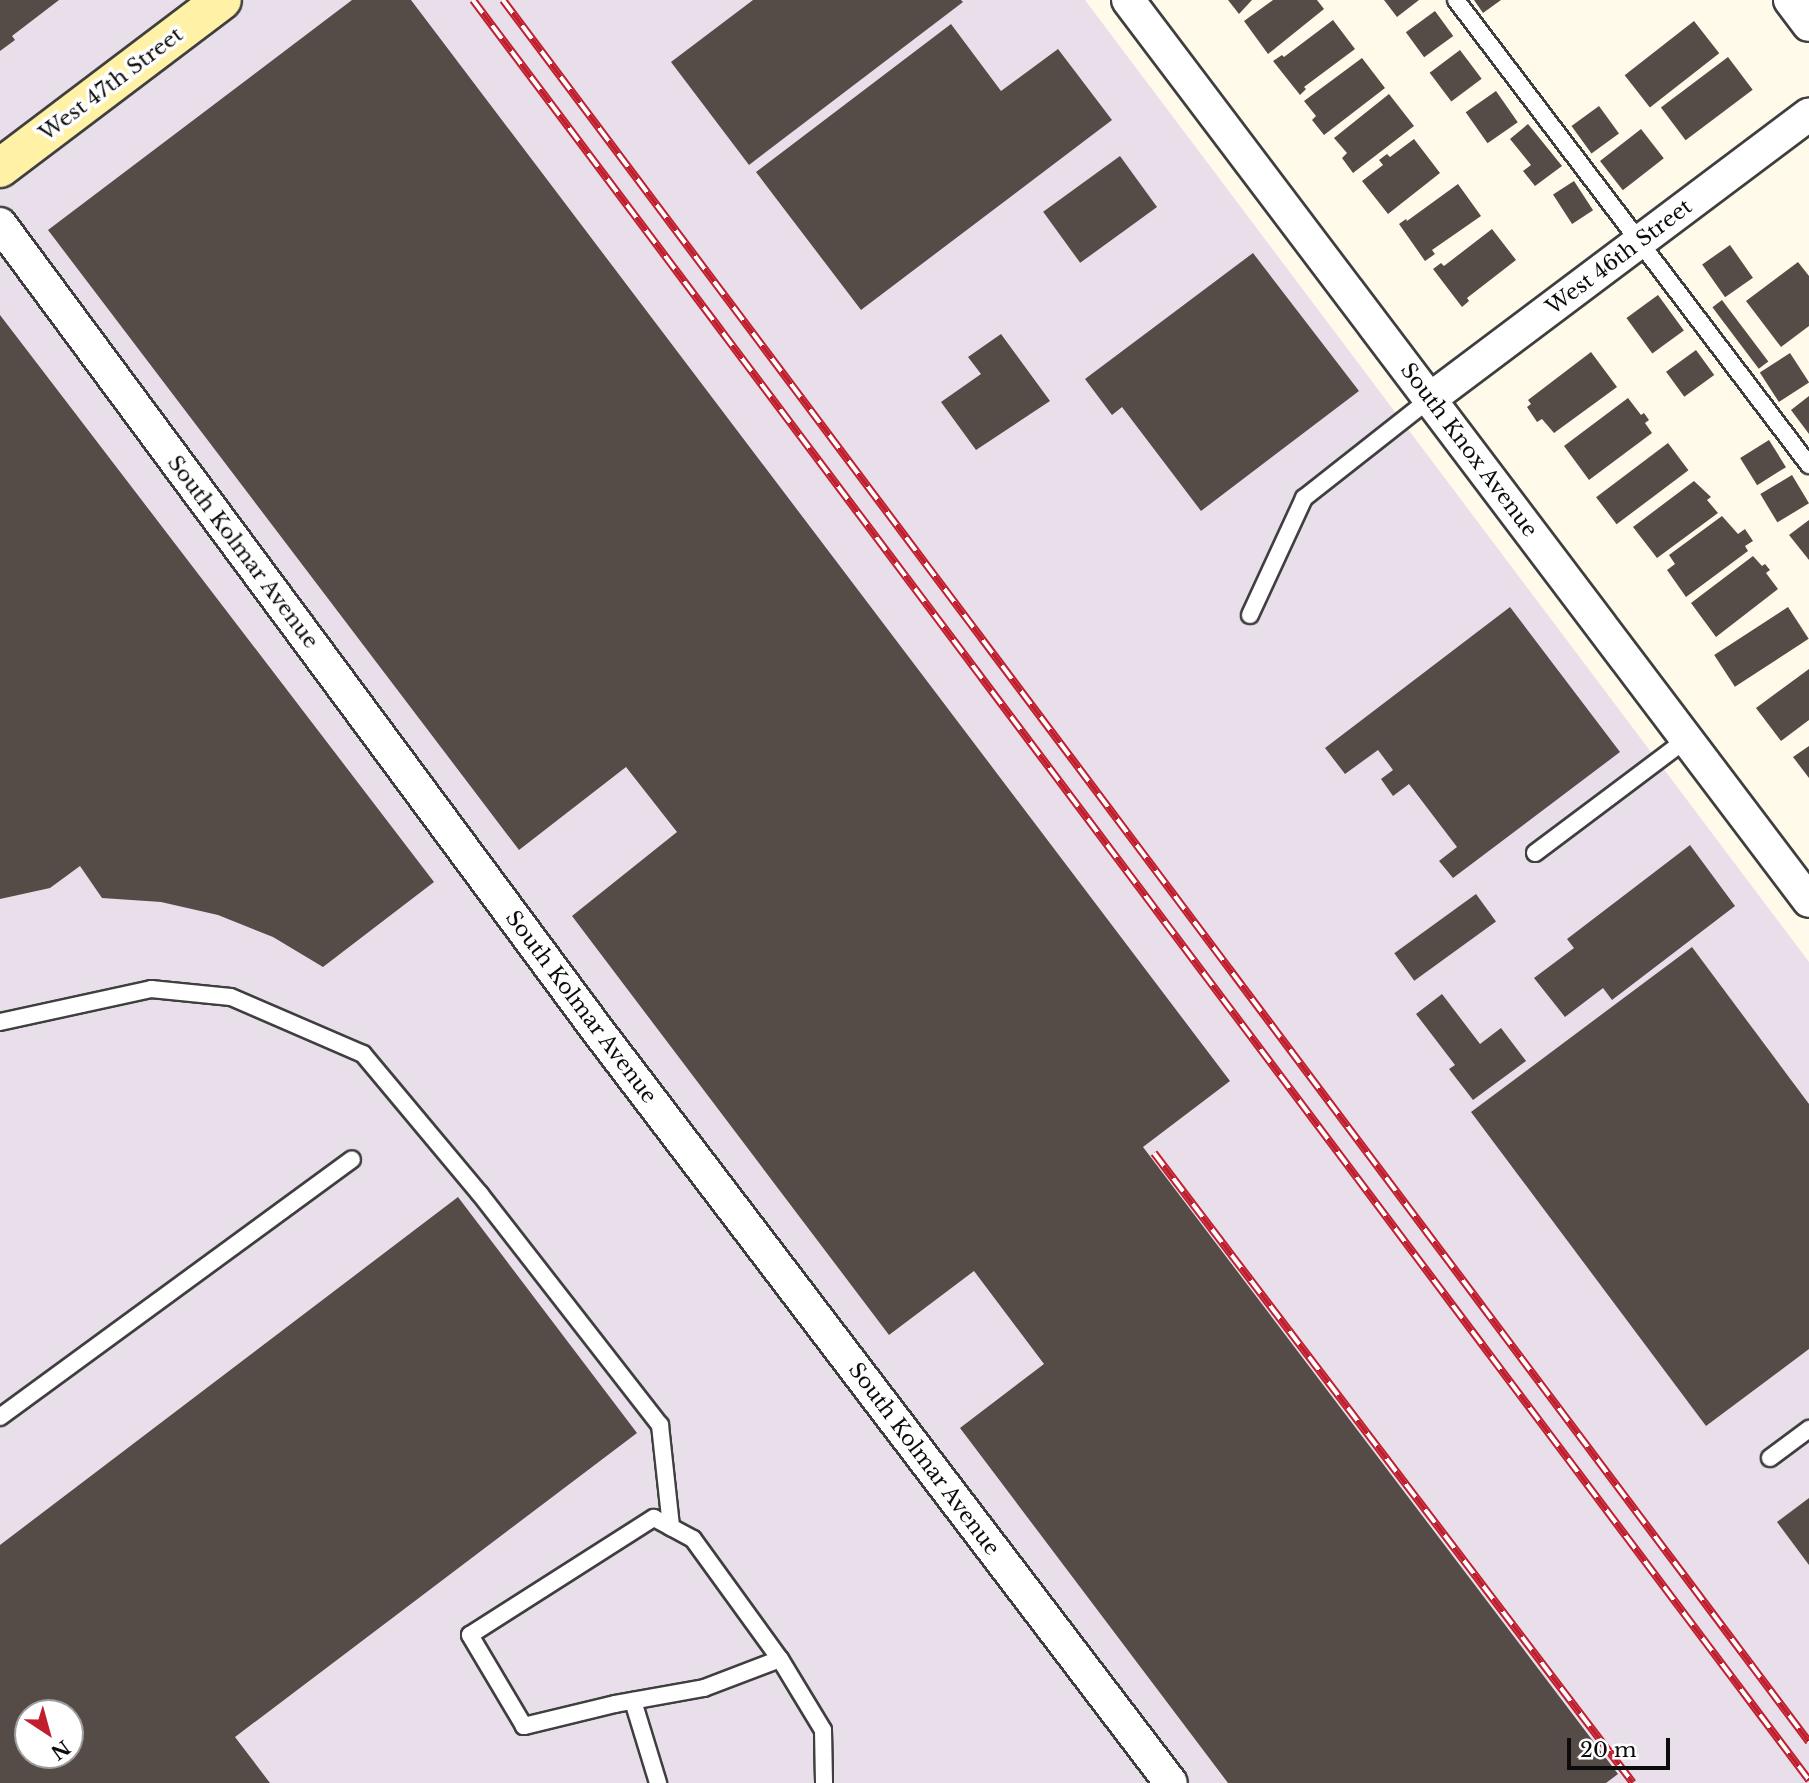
<!DOCTYPE html>
<style>
body{margin:0}
#map{position:relative;width:1809px;height:1783px;overflow:hidden;background:#fffaea;font-family:"Libre Baskerville",serif}
div>[style]{position:absolute}
[style*='--x']{left:calc(var(--x)*1px);top:calc(var(--y)*1px);width:calc(var(--w)*1px);rotate:calc(var(--a)*1deg)}
.industrial>*{inset:0;background:#e9dfeb}
.building>*{inset:0;background:#554c48;transform-origin:0 0}
.roads{filter:drop-shadow(2px 0 #3f3f3f) drop-shadow(-2px 0 #3f3f3f) drop-shadow(0 2px #3f3f3f) drop-shadow(0 -2px #3f3f3f)}
.lane>*{height:16px;margin:-8px;padding:0 8px;transform-origin:8px;border-radius:8px;background:#fff}
.street>*{height:32px;margin:-16px;padding:0 16px;transform-origin:16px;border-radius:16px;background:#fff}
.secondary>*{height:38px;margin:-19px;padding:0 19px;transform-origin:19px;border-radius:19px;background:#fff1a5}
.rail>*{height:8px;margin-top:-4px;transform-origin:0;background:repeating-linear-gradient(90deg,#fff 0 16px,#c01f2e 0 32px);box-sizing:border-box;border-block:2px solid #c01f2e}
span{translate:-50% -50%;white-space:nowrap;text-align:center;line-height:1.15;-webkit-text-stroke:7px #fff;paint-order:stroke}
.street-label{font-size:21px;color:#0c0c0c}
.north{position:absolute;left:14px;top:1699px;width:70px;height:70px;box-sizing:border-box;background:#fff;border:2px solid #9e9e9e;border-radius:50%;rotate:144deg;font-size:19px;font-weight:700;line-height:28px;text-align:center;color:#0c0c0c}
.north::after{content:'';display:block;margin:auto;width:24px;height:32px;background:#c01f2e;clip-path:polygon(50% 0,100% 100%,50% 72%,0 100%)}
.scale{position:absolute;left:1567px;top:1738px;width:103px;height:32px;box-sizing:border-box;border:4px solid #0c0c0c;border-top:0;padding-left:9px;font-size:21px;line-height:24px;white-space:nowrap;color:#0c0c0c;-webkit-text-stroke:5px #fff;paint-order:stroke}
</style>
<div id="map">
<div class="industrial">
<div style="clip-path:polygon(evenodd,0 0,1085px 0,1809px 962px,1809px 1783px,0 1783px,0 0,28px 1713px,70px 1713px,70px 1755px,28px 1755px,28px 1713px)"></div>
</div>
<div class="building">
<div style="clip-path:polygon(0 0,59px 0,12px 36px,15px 40px,0 51px)"></div>
<div style="clip-path:polygon(352px 0,411px 0,1230px 1081px,1143px 1147px,1618px 1774px,1606px 1783px,1228px 1783px,960px 1428px,1044px 1364px,974px 1271px,889px 1335px,572px 916px,677px 832px,626px 767px,519px 850px,48px 230px)"></div>
<div style="clip-path:polygon(753px 0,961px 0,963px 2px,749px 165px,671px 62px)"></div>
<div style="clip-path:polygon(1228px 0,1252px 0,1239px 14px)"></div>
<div style="clip-path:polygon(1273px 0,1317px 0,1324px 9px,1268px 54px,1244px 21px)"></div>
<div style="clip-path:polygon(1384px 0,1419px 0,1397px 17px)"></div>
<div style="clip-path:polygon(1474px 0,1501px 0,1483px 13px)"></div>
<div style="left:1435px;top:11px;width:31px;height:36px;rotate:54deg"></div>
<div style="clip-path:polygon(1333px 20px,1355px 49px,1304px 87px,1306px 89px,1300px 95px,1273px 61px,1282px 55px,1284px 57px)"></div>
<div style="left:1694px;top:21px;width:41px;height:88px;rotate:52deg"></div>
<div style="clip-path:polygon(951px 24px,1001px 91px,1058px 49px,1112px 120px,861px 310px,756px 172px)"></div>
<div style="left:1460px;top:50px;width:36px;height:38px;rotate:53deg"></div>
<div style="left:1728px;top:57px;width:41px;height:84px;rotate:53deg"></div>
<div style="clip-path:polygon(1362px 58px,1385px 88px,1324px 135px,1312px 120px,1316px 116px,1304px 101px)"></div>
<div style="left:1496px;top:91px;width:38px;height:37px;rotate:55deg"></div>
<div style="clip-path:polygon(1389px 94px,1414px 126px,1353px 173px,1342px 158px,1347px 153px,1334px 138px)"></div>
<div style="left:1599px;top:106px;width:34px;height:34px;rotate:54deg"></div>
<div style="clip-path:polygon(1528px 124px,1562px 166px,1535px 186px,1523px 171px,1531px 165px,1510px 139px)"></div>
<div style="left:1641px;top:129px;width:37px;height:52px;rotate:52deg"></div>
<div style="clip-path:polygon(1414px 139px,1440px 173px,1388px 214px,1362px 181px,1383px 165px,1379px 160px,1387px 154px,1390px 157px)"></div>
<div style="left:1120px;top:156px;width:63px;height:95px;rotate:54deg"></div>
<div style="left:1574px;top:181px;width:35px;height:25px;rotate:57deg"></div>
<div style="clip-path:polygon(1458px 184px,1481px 216px,1432px 250px,1435px 254px,1425px 261px,1399px 224px,1406px 219px,1407px 221px)"></div>
<div style="clip-path:polygon(1492px 229px,1516px 260px,1467px 298px,1469px 301px,1462px 307px,1433px 269px,1441px 263px,1444px 266px)"></div>
<div style="left:1730px;top:245px;width:40px;height:34px;rotate:55deg"></div>
<div style="clip-path:polygon(1253px 253px,1359px 391px,1201px 511px,1122px 407px,1112px 415px,1085px 379px)"></div>
<div style="clip-path:polygon(1798px 262px,1809px 276px,1809px 326px,1781px 347px,1746px 301px)"></div>
<div style="left:1658px;top:295px;width:44px;height:39px;rotate:54deg"></div>
<div style="left:1722px;top:300px;width:77px;height:12px;rotate:53deg"></div>
<div style="clip-path:polygon(0 315px,434px 882px,323px 967px,273px 937px,218px 915px,161px 902px,102px 898px,80px 866px,50px 888px,0 899px)"></div>
<div style="clip-path:polygon(1001px 334px,1050px 401px,976px 450px,941px 402px,981px 374px,968px 357px)"></div>
<div style="left:1696px;top:350px;width:31px;height:37px;rotate:54deg"></div>
<div style="clip-path:polygon(1591px 352px,1617px 387px,1554px 433px,1542px 419px,1537px 422px,1527px 407px,1531px 404px,1528px 400px)"></div>
<div style="left:1790px;top:353px;width:35px;height:36px;rotate:57deg"></div>
<div style="clip-path:polygon(1809px 396px,1809px 434px,1791px 410px)"></div>
<div style="clip-path:polygon(1628px 398px,1641px 415px,1644px 413px,1649px 420px,1645px 423px,1652px 433px,1589px 480px,1564px 446px)"></div>
<div style="left:1769px;top:440px;width:32px;height:34px;rotate:58deg"></div>
<div style="left:1668px;top:443px;width:34px;height:90px;rotate:53deg"></div>
<div style="left:1792px;top:475px;width:33px;height:37px;rotate:59deg"></div>
<div style="clip-path:polygon(1694px 481px,1711px 497px,1707px 500px,1718px 513px,1657px 558px,1633px 527px)"></div>
<div style="clip-path:polygon(1722px 516px,1738px 534px,1745px 529px,1753px 541px,1745px 546px,1748px 551px,1686px 597px,1667px 570px,1675px 564px,1669px 555px)"></div>
<div style="clip-path:polygon(1809px 520px,1809px 560px,1789px 535px)"></div>
<div style="clip-path:polygon(1753px 556px,1762px 566px,1765px 564px,1770px 570px,1766px 573px,1778px 589px,1716px 637px,1691px 603px)"></div>
<div style="clip-path:polygon(1510px 607px,1620px 752px,1453px 878px,1439px 861px,1457px 847px,1409px 784px,1393px 796px,1381px 779px,1393px 770px,1378px 750px,1345px 774px,1325px 748px)"></div>
<div style="left:1788px;top:607px;width:38px;height:88px;rotate:57deg"></div>
<div style="clip-path:polygon(1809px 669px,1809px 720px,1781px 741px,1756px 708px)"></div>
<div style="clip-path:polygon(1809px 746px,1809px 778px,1793px 757px)"></div>
<div style="clip-path:polygon(1690px 845px,1735px 906px,1612px 1000px,1603px 988px,1565px 1017px,1534px 978px,1574px 948px,1567px 939px)"></div>
<div style="left:1476px;top:894px;width:34px;height:101px;rotate:54deg"></div>
<div style="clip-path:polygon(1692px 947px,1809px 1104px,1809px 1349px,1706px 1426px,1471px 1112px)"></div>
<div style="clip-path:polygon(1442px 994px,1480px 1044px,1501px 1028px,1526px 1061px,1473px 1100px,1449px 1069px,1455px 1065px,1416px 1014px)"></div>
<div style="clip-path:polygon(evenodd,458px 1197px,637px 1433px,235px 1737px,270px 1783px,0 1783px,0 1545px,458px 1197px,28px 1713px,70px 1713px,70px 1755px,28px 1755px,28px 1713px)"></div>
<div style="clip-path:polygon(1809px 1498px,1809px 1565px,1777px 1522px)"></div>
</div>
<div class="roads">
<div class="lane">
<div style="--x:1456;--y:0;--w:584;--a:52.8"></div>
<div style="--x:1250;--y:615;--w:129;--a:-65.2"></div>
<div style="--x:1304;--y:498;--w:160;--a:-38.2"></div>
<div style="--x:1535;--y:853;--w:190;--a:-36.9"></div>
<div style="--x:0;--y:1022;--w:155;--a:-12.3"></div>
<div style="--x:151;--y:989;--w:80;--a:5.7"></div>
<div style="--x:231;--y:997;--w:144;--a:23.4"></div>
<div style="--x:363;--y:1054;--w:182;--a:50.1"></div>
<div style="--x:480;--y:1194;--w:293;--a:52.1"></div>
<div style="--x:660;--y:1425;--w:103;--a:83.8"></div>
<div style="--x:0;--y:1417;--w:436;--a:-36.2"></div>
<div style="--x:1770;--y:1458;--w:49;--a:-36.6"></div>
<div style="--x:780;--y:1659;--w:81;--a:159.1"></div>
<div style="--x:704;--y:1688;--w:90;--a:169.8"></div>
<div style="--x:615;--y:1704;--w:94;--a:166.4"></div>
<div style="--x:524;--y:1726;--w:106;--a:-120.7"></div>
<div style="--x:470;--y:1635;--w:218;--a:-32.5"></div>
<div style="--x:654;--y:1518;--w:44;--a:28.3"></div>
<div style="--x:693;--y:1539;--w:148;--a:54.1"></div>
<div style="--x:780;--y:1659;--w:83;--a:58.8"></div>
<div style="--x:823;--y:1730;--w:53;--a:88.9"></div>
<div style="--x:633;--y:1701;--w:86;--a:73"></div>
</div>
<div class="street">
<div style="--x:1128;--y:0;--w:1129;--a:52.92"></div>
<div style="--x:1790;--y:0;--w:31;--a:53"></div>
<div style="--x:0;--y:224;--w:999;--a:53.46"></div>
<div style="--x:595;--y:1027;--w:950;--a:52.7"></div>
<div style="--x:1430;--y:399;--w:474;--a:-36.9"></div>
</div>
<div class="secondary">
<div style="--x:0;--y:168;--w:278;--a:-37.1"></div>
</div>
</div>
<div class="rail">
<div style="--x:473;--y:0;--w:2226;--a:53.11"></div>
<div style="--x:503;--y:0;--w:2177;--a:53.14"></div>
<div style="--x:1154;--y:1153;--w:791;--a:52.75"></div>
</div>
<div class="street-label">
<span style="left:111px;top:84px;rotate:-37deg">West 47th Street</span>
<span style="left:1619px;top:257px;rotate:-37deg">West 46th Street</span>
<span style="left:1469px;top:450px;rotate:53deg">South Knox Avenue</span>
<span style="left:243px;top:552px;rotate:53deg">South Kolmar Avenue</span>
<span style="left:581px;top:1007px;rotate:53deg">South Kolmar Avenue</span>
<span style="left:924px;top:1459px;rotate:53deg">South Kolmar Avenue</span>
</div>
<div class="north">N</div>
<div class="scale">20 m</div>
</div>
